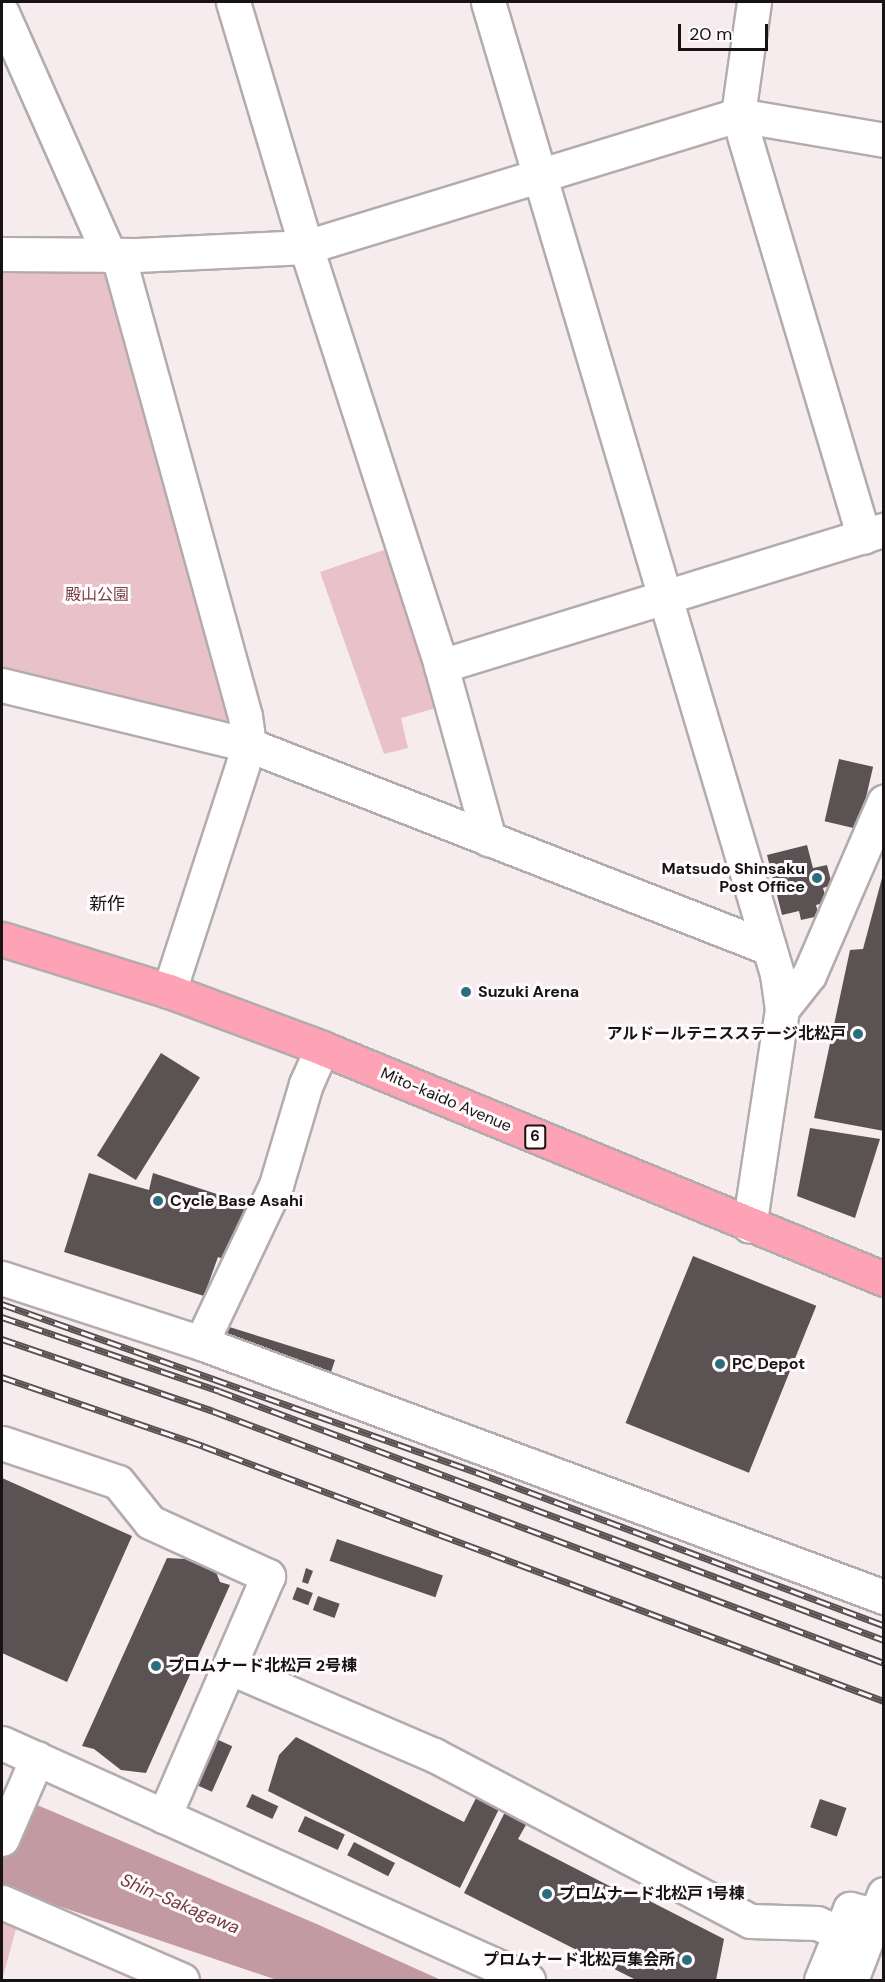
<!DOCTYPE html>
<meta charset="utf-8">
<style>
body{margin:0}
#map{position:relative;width:885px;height:1982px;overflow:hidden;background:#f6ebed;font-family:"DM Sans","Noto Sans JP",sans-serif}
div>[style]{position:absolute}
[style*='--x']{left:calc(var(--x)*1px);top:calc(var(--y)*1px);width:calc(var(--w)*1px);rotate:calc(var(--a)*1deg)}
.green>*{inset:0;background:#e8c2c8}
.water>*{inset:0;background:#c39aa1}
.building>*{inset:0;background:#5b5253;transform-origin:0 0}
.roads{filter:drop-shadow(2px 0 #b4abac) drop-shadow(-2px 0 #b4abac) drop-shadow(0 2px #b4abac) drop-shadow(0 -2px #b4abac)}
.minor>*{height:33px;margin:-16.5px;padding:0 16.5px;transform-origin:16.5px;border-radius:16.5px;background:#fff}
.highway>*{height:33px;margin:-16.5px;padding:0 16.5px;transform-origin:16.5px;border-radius:16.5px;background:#fda3b5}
.rail>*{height:7px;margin-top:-3.5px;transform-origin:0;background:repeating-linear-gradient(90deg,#fffafb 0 14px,#575152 0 28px);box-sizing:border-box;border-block:2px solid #575152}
.dots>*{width:16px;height:16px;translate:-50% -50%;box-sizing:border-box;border:3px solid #fffafb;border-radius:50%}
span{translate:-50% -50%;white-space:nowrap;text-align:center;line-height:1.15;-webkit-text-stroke:6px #fffafb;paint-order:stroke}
.shield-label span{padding:2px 4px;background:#fffafb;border:2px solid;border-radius:4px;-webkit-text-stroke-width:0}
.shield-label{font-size:15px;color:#171314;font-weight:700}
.park-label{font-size:16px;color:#773f4b}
.poi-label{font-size:16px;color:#171314;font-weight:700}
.right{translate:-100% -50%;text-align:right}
.left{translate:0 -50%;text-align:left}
.street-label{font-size:16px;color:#171314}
.neighbourhood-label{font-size:18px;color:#171314}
.water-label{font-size:18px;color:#713945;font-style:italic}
.frame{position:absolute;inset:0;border:3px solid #171314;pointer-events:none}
.scale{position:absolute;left:678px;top:24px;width:90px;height:27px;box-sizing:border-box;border:3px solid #171314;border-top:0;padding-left:8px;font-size:18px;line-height:21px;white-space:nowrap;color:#171314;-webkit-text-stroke:4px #fffafb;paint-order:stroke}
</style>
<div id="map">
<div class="green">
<div style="clip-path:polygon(2px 269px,103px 271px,109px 281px,230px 715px,221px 726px,2px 674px)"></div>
<div style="clip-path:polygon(387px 549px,436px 708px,401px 718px,408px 748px,384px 754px,320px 572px)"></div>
<div style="clip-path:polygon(2px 1923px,16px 1929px,2px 1980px)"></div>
</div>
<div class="water">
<div style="clip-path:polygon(2px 1790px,319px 1925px,441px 1980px,277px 1980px,17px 1892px,2px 1885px)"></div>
</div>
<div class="building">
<div style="left:839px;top:759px;width:35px;height:64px;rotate:13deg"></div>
<div style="clip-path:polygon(807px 845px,813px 868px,827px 865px,832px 885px,823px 888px,827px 902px,816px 905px,819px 916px,801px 920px,799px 911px,782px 915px,767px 855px)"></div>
<div style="clip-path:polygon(882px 878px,884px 878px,884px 1131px,814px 1118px,850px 950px,863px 949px)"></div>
<div style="left:161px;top:1053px;width:46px;height:121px;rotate:32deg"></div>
<div style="clip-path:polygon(810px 1128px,880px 1139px,855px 1218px,797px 1196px)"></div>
<div style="clip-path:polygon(89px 1173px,149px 1190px,153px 1173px,247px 1204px,229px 1261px,218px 1257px,204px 1296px,64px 1252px)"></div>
<div style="left:693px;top:1256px;width:133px;height:180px;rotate:22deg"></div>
<div style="clip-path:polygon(226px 1326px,335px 1360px,330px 1375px,225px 1337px)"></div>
<div style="clip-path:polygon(2px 1478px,132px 1536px,67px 1682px,2px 1653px)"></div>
<div style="left:337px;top:1539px;width:112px;height:23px;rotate:19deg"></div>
<div style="clip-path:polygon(167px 1558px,185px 1559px,216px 1572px,220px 1582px,230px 1585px,146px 1773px,121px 1770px,94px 1749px,82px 1746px)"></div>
<div style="clip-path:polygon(306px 1568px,313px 1571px,308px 1584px,302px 1582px)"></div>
<div style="left:297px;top:1587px;width:17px;height:13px;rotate:21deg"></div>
<div style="left:318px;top:1596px;width:23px;height:15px;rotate:20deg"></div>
<div style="clip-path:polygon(296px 1737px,464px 1822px,476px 1798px,499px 1809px,460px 1888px,268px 1791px,279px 1755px)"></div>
<div style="left:214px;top:1738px;width:20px;height:50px;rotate:24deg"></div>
<div style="left:252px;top:1794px;width:29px;height:14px;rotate:25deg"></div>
<div style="left:820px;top:1799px;width:28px;height:30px;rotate:19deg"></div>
<div style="clip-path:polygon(505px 1812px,527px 1823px,518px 1839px,629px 1896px,632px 1892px,724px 1939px,716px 1980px,636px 1980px,464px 1893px)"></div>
<div style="left:305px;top:1816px;width:44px;height:17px;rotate:25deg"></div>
<div style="left:354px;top:1842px;width:46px;height:15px;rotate:27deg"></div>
</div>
<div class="roads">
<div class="minor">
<div style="--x:233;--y:2;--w:256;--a:73.4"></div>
<div style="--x:306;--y:247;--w:440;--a:72.1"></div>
<div style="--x:441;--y:666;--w:180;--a:74.5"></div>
<div style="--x:488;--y:2;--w:1014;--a:73.44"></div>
<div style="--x:777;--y:974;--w:35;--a:82"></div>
<div style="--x:782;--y:1009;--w:219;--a:98.6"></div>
<div style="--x:754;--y:2;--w:114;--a:98.1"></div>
<div style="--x:738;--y:115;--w:440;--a:73.4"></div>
<div style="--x:2;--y:13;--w:265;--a:66.1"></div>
<div style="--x:2;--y:254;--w:135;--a:0.4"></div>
<div style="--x:137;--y:255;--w:169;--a:-2.7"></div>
<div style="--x:306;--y:247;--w:452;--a:-17"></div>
<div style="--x:738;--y:115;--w:148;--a:9.7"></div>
<div style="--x:118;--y:255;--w:478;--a:74.6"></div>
<div style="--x:245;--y:716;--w:29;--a:82"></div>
<div style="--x:249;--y:745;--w:259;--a:108"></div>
<div style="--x:441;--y:666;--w:463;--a:-17.1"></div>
<div style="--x:2;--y:685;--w:254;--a:13.7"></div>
<div style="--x:249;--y:745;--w:558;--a:21.32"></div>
<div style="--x:782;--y:1009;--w:43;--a:-51.5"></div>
<div style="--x:809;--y:975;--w:189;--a:-66.6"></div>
<div style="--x:2;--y:1278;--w:209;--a:18.1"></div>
<div style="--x:201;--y:1343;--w:729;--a:20.4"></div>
<div style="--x:201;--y:1343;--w:175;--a:-64.6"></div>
<div style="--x:276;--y:1185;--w:105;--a:-73.5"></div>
<div style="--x:306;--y:1084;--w:39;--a:-66"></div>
<div style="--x:2;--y:1443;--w:122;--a:18.6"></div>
<div style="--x:118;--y:1482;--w:51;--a:51.3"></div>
<div style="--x:150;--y:1522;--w:130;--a:24.6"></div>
<div style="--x:268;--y:1576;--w:262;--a:113.4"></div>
<div style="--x:231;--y:1668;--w:221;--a:23.2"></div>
<div style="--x:434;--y:1755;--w:357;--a:27.7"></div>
<div style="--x:750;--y:1921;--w:67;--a:1.7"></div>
<div style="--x:817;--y:1923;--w:24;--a:24"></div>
<div style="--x:2;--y:1743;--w:577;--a:24.25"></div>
<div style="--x:2;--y:1839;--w:88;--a:-66.6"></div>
<div style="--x:2;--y:1902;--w:196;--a:23.4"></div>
<div style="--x:821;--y:1980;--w:77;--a:-67.8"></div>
<div style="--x:850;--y:1909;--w:35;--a:13"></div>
<div style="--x:851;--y:1980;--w:92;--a:-69"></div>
</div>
<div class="highway">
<div style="--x:2;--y:939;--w:175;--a:17.3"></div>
<div style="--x:169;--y:991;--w:163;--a:20.4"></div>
<div style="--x:322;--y:1048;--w:608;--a:22.34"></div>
</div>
</div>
<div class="rail">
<div style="--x:2;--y:1304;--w:503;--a:19.52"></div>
<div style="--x:476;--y:1472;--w:436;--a:20.6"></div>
<div style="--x:2;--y:1317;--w:229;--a:18.8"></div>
<div style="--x:219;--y:1391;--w:710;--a:20.53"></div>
<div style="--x:2;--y:1339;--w:223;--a:18.8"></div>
<div style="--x:213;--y:1411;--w:717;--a:20.58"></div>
<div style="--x:2;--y:1377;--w:213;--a:18.9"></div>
<div style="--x:203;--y:1446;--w:727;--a:20.53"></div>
</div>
<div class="dots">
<div style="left:817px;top:878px;background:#2a6e7e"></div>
<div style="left:466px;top:992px;background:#2a6e7e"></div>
<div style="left:858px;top:1034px;background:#2a6e7e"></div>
<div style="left:158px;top:1201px;background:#2a6e7e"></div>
<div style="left:720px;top:1364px;background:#2a6e7e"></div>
<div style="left:156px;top:1666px;background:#2a6e7e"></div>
<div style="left:547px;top:1894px;background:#2a6e7e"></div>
<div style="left:687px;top:1960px;background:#2a6e7e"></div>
</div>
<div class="shield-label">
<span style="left:535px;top:1137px">6</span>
</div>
<div class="park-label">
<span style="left:97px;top:595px">殿山公園</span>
</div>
<div class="poi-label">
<span class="right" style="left:805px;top:878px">Matsudo Shinsaku<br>Post Office</span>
<span class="left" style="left:478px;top:992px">Suzuki Arena</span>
<span class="right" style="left:846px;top:1034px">アルドールテニスステージ北松戸</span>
<span class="left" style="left:170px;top:1201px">Cycle Base Asahi</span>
<span class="left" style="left:732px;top:1364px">PC Depot</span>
<span class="left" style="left:168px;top:1666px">プロムナード北松戸 2号棟</span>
<span class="left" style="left:559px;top:1894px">プロムナード北松戸 1号棟</span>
<span class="right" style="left:675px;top:1960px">プロムナード北松戸集会所</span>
</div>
<div class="street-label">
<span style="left:446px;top:1100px;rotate:23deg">Mito-kaido Avenue</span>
</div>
<div class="neighbourhood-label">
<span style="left:107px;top:904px">新作</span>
</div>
<div class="water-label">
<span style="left:180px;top:1904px;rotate:23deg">Shin-Sakagawa</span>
</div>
<div class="frame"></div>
<div class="scale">20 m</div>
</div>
